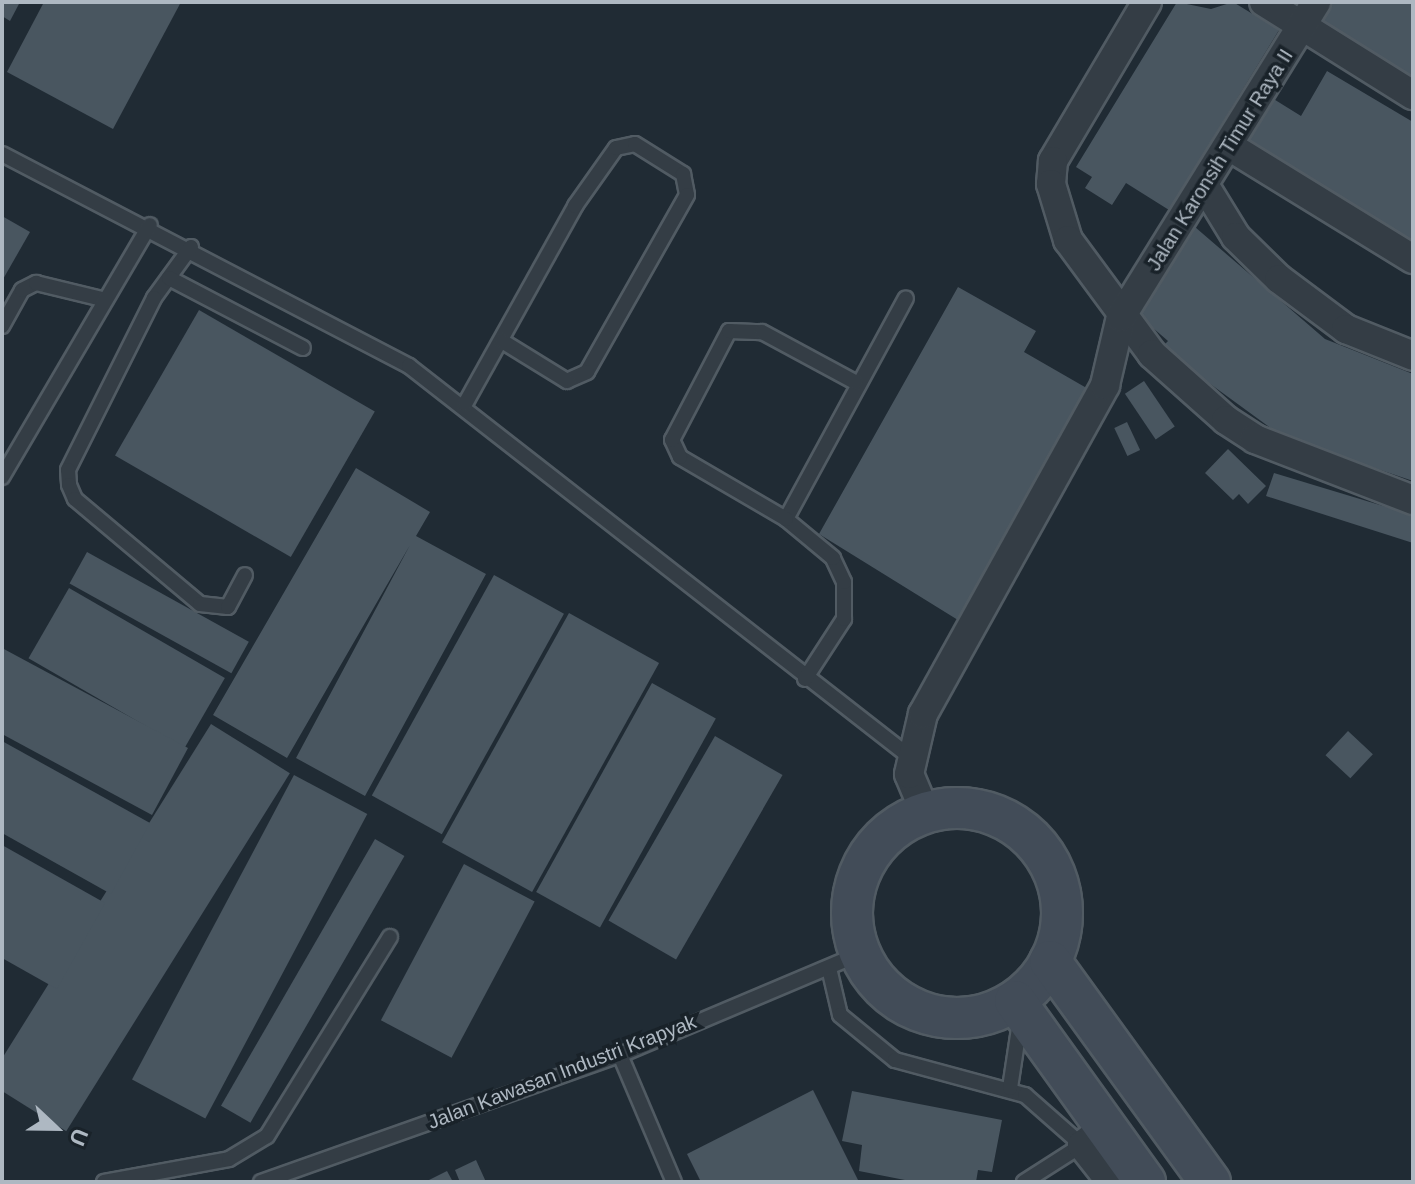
<!DOCTYPE html>
<style>
body{margin:0}
#map{position:relative;width:1415px;height:1184px;overflow:hidden;background:#202b34;font-family:Arial,sans-serif}
div>[style]{position:absolute}
[style*='--x']{left:calc(var(--x)*1px);top:calc(var(--y)*1px);width:calc(var(--w)*1px);rotate:calc(var(--a)*1deg)}
.building>*{inset:0;background:#495660;transform-origin:0 0}
.roads{filter:drop-shadow(2px 0 #515b63) drop-shadow(-2px 0 #515b63) drop-shadow(0 2px #515b63) drop-shadow(0 -2px #515b63)}
.lane>*{height:14px;margin:-7px;padding:0 7px;transform-origin:7px;border-radius:7px;background:#343d45}
.street>*{height:28px;margin:-14px;padding:0 14px;transform-origin:14px;border-radius:14px;background:#343d45}
.secondary>*{height:40px;margin:-20px;padding:0 20px;transform-origin:20px;border-radius:20px;background:#424c58}
.secondary>.ring{margin:-20px;padding:0;box-sizing:content-box;background:none;border:40px solid #424c58;border-radius:50%}
span{translate:-50% -50%;white-space:nowrap;text-align:center;line-height:1.15;-webkit-text-stroke:7px #192229;paint-order:stroke}
.street-label{font-size:20px;color:#aeb8c2}
.frame{position:absolute;inset:0;border:4px solid #aeb8c2;pointer-events:none}
.north{position:absolute;left:16px;top:1088px;width:80px;height:80px;-webkit-text-stroke:6px #192229;paint-order:stroke;rotate:112deg;font-size:22px;font-weight:700;line-height:32px;text-align:center;color:#aeb8c2}
.north::after{content:'';display:block;margin:auto;width:28px;height:36px;background:#aeb8c2;clip-path:polygon(50% 0,100% 100%,50% 72%,0 100%)}
</style>
<div id="map">
<div class="building">
<div style="clip-path:polygon(2px 2px,20px 2px,10px 21px,2px 16px)"></div>
<div style="clip-path:polygon(44px 2px,181px 2px,113px 129px,7px 72px)"></div>
<div style="clip-path:polygon(1177px 2px,1211px 9px,1233px 2px,1279px 30px,1169px 210px,1126px 183px,1112px 205px,1085px 188px,1092px 177px,1076px 167px)"></div>
<div style="clip-path:polygon(1333px 2px,1413px 2px,1413px 79px,1321px 21px)"></div>
<div style="clip-path:polygon(1327px 71px,1413px 122px,1413px 241px,1246px 142px,1272px 98px,1301px 116px)"></div>
<div style="clip-path:polygon(2px 216px,30px 232px,2px 281px)"></div>
<div style="clip-path:polygon(1195px 227px,1325px 339px,1413px 374px,1413px 481px,1283px 437px,1161px 348px,1168px 341px,1138px 315px)"></div>
<div style="clip-path:polygon(958px 287px,1036px 331px,1024px 352px,1097px 394px,966px 625px,819px 534px)"></div>
<div style="left:199px;top:310px;width:203px;height:168px;rotate:30deg"></div>
<div style="left:1144px;top:381px;width:55px;height:23px;rotate:56deg"></div>
<div style="left:1127px;top:422px;width:31px;height:14px;rotate:65deg"></div>
<div style="clip-path:polygon(1228px 449px,1266px 486px,1248px 504px,1239px 494px,1233px 500px,1205px 473px)"></div>
<div style="clip-path:polygon(356px 468px,430px 512px,416px 536px,486px 574px,365px 796px,296px 758px,410px 545px,287px 758px,213px 715px)"></div>
<div style="clip-path:polygon(1274px 473px,1413px 515px,1413px 543px,1266px 496px)"></div>
<div style="left:87px;top:552px;width:185px;height:36px;rotate:29deg"></div>
<div style="left:494px;top:575px;width:80px;height:252px;rotate:29deg"></div>
<div style="left:69px;top:588px;width:180px;height:81px;rotate:30deg"></div>
<div style="left:569px;top:613px;width:103px;height:262px;rotate:29deg"></div>
<div style="clip-path:polygon(2px 648px,188px 748px,152px 815px,2px 734px)"></div>
<div style="left:652px;top:683px;width:73px;height:239px;rotate:29deg"></div>
<div style="left:211px;top:724px;width:93px;height:422px;rotate:32deg"></div>
<div style="left:1348px;top:731px;width:34px;height:33px;rotate:43deg"></div>
<div style="left:715px;top:736px;width:78px;height:213px;rotate:30deg"></div>
<div style="clip-path:polygon(2px 741px,150px 823px,111px 894px,2px 833px)"></div>
<div style="left:294px;top:775px;width:83px;height:345px;rotate:28deg"></div>
<div style="left:375px;top:839px;width:34px;height:308px;rotate:30deg"></div>
<div style="clip-path:polygon(2px 845px,105px 903px,57px 989px,2px 958px)"></div>
<div style="left:464px;top:864px;width:80px;height:177px;rotate:28deg"></div>
<div style="clip-path:polygon(813px 1090px,859px 1182px,701px 1182px,687px 1154px)"></div>
<div style="clip-path:polygon(852px 1091px,1002px 1120px,992px 1172px,978px 1170px,976px 1182px,915px 1182px,859px 1171px,862px 1145px,842px 1141px)"></div>
<div style="clip-path:polygon(476px 1160px,486px 1182px,460px 1182px,455px 1170px)"></div>
<div style="clip-path:polygon(447px 1171px,453px 1182px,425px 1182px)"></div>
</div>
<div class="roads">
<div class="lane">
<div style="--x:2;--y:154;--w:459;--a:27.5"></div>
<div style="--x:409;--y:366;--w:636;--a:37.97"></div>
<div style="--x:191;--y:247;--w:63;--a:126"></div>
<div style="--x:154;--y:298;--w:192;--a:116.6"></div>
<div style="--x:68;--y:470;--w:15;--a:86"></div>
<div style="--x:69;--y:485;--w:15;--a:67"></div>
<div style="--x:75;--y:499;--w:163;--a:40"></div>
<div style="--x:200;--y:604;--w:28;--a:6"></div>
<div style="--x:228;--y:607;--w:36;--a:-62"></div>
<div style="--x:169;--y:278;--w:151;--a:27.6"></div>
<div style="--x:2;--y:326;--w:41;--a:-60.9"></div>
<div style="--x:22;--y:290;--w:16;--a:-27"></div>
<div style="--x:36;--y:283;--w:68;--a:13.6"></div>
<div style="--x:465;--y:404;--w:227;--a:-60.9"></div>
<div style="--x:575;--y:206;--w:71;--a:-54.7"></div>
<div style="--x:616;--y:148;--w:19;--a:-12"></div>
<div style="--x:635;--y:144;--w:57;--a:32"></div>
<div style="--x:683;--y:174;--w:21;--a:79"></div>
<div style="--x:687;--y:195;--w:203;--a:119.5"></div>
<div style="--x:587;--y:372;--w:22;--a:156"></div>
<div style="--x:567;--y:381;--w:76;--a:-148.4"></div>
<div style="--x:2;--y:477;--w:292;--a:-59.6"></div>
<div style="--x:786;--y:519;--w:251;--a:-61.5"></div>
<div style="--x:805;--y:679;--w:72;--a:-57"></div>
<div style="--x:844;--y:619;--w:37;--a:-90"></div>
<div style="--x:844;--y:582;--w:26;--a:-115"></div>
<div style="--x:833;--y:558;--w:61;--a:-140.3"></div>
<div style="--x:786;--y:519;--w:123;--a:-149.7"></div>
<div style="--x:680;--y:457;--w:19;--a:-115"></div>
<div style="--x:672;--y:440;--w:123;--a:-62.4"></div>
<div style="--x:729;--y:331;--w:33;--a:2"></div>
<div style="--x:762;--y:332;--w:106;--a:28.3"></div>
<div style="--x:829;--y:968;--w:48;--a:76.8"></div>
<div style="--x:840;--y:1015;--w:71;--a:39.3"></div>
<div style="--x:895;--y:1060;--w:135;--a:15.1"></div>
<div style="--x:1025;--y:1095;--w:76;--a:41.3"></div>
<div style="--x:1082;--y:1145;--w:69;--a:147.5"></div>
<div style="--x:620;--y:1055;--w:138;--a:67"></div>
<div style="--x:1010;--y:1088;--w:67;--a:-81.4"></div>
<div style="--x:104;--y:1182;--w:127;--a:-10.4"></div>
<div style="--x:229;--y:1159;--w:44;--a:-31.2"></div>
<div style="--x:267;--y:1136;--w:234;--a:-58.3"></div>
<div style="--x:261;--y:1182;--w:381;--a:-19.5"></div>
<div style="--x:620;--y:1055;--w:259;--a:-22.9"></div>
</div>
<div class="street">
<div style="--x:1147;--y:2;--w:185;--a:120.6"></div>
<div style="--x:1053;--y:161;--w:23;--a:95"></div>
<div style="--x:1051;--y:184;--w:59;--a:73.1"></div>
<div style="--x:1068;--y:240;--w:142;--a:53.6"></div>
<div style="--x:1152;--y:354;--w:99;--a:41.7"></div>
<div style="--x:1226;--y:420;--w:35;--a:33"></div>
<div style="--x:1255;--y:439;--w:169;--a:21.1"></div>
<div style="--x:1264;--y:2;--w:176;--a:32"></div>
<div style="--x:1229;--y:146;--w:216;--a:31.6"></div>
<div style="--x:1206;--y:188;--w:57;--a:58.5"></div>
<div style="--x:1236;--y:237;--w:60;--a:44.3"></div>
<div style="--x:1279;--y:279;--w:84;--a:36.7"></div>
<div style="--x:1346;--y:329;--w:72;--a:21.9"></div>
<div style="--x:925;--y:812;--w:41;--a:-112.8"></div>
<div style="--x:909;--y:774;--w:62;--a:-76.9"></div>
<div style="--x:923;--y:714;--w:376;--a:-61"></div>
<div style="--x:1105;--y:385;--w:70;--a:-76.8"></div>
<div style="--x:1121;--y:317;--w:370;--a:-58.2"></div>
<div style="--x:1108;--y:1125;--w:33;--a:142"></div>
<div style="--x:1082;--y:1145;--w:47;--a:51.9"></div>
</div>
<div class="secondary">
<div class="ring" style="left:852px;top:808px;width:170px;height:170px"></div>
<div style="--x:1050;--y:961;--w:273;--a:54.1"></div>
<div style="--x:1015;--y:1001;--w:223;--a:54.3"></div>
</div>
</div>
<div class="street-label">
<span style="left:1220px;top:160px;rotate:-58deg">Jalan Karonsih Timur Raya II</span>
<span style="left:562px;top:1072px;rotate:-21deg">Jalan Kawasan Industri Krapyak</span>
</div>
<div class="frame"></div>
<div class="north">U</div>
</div>
